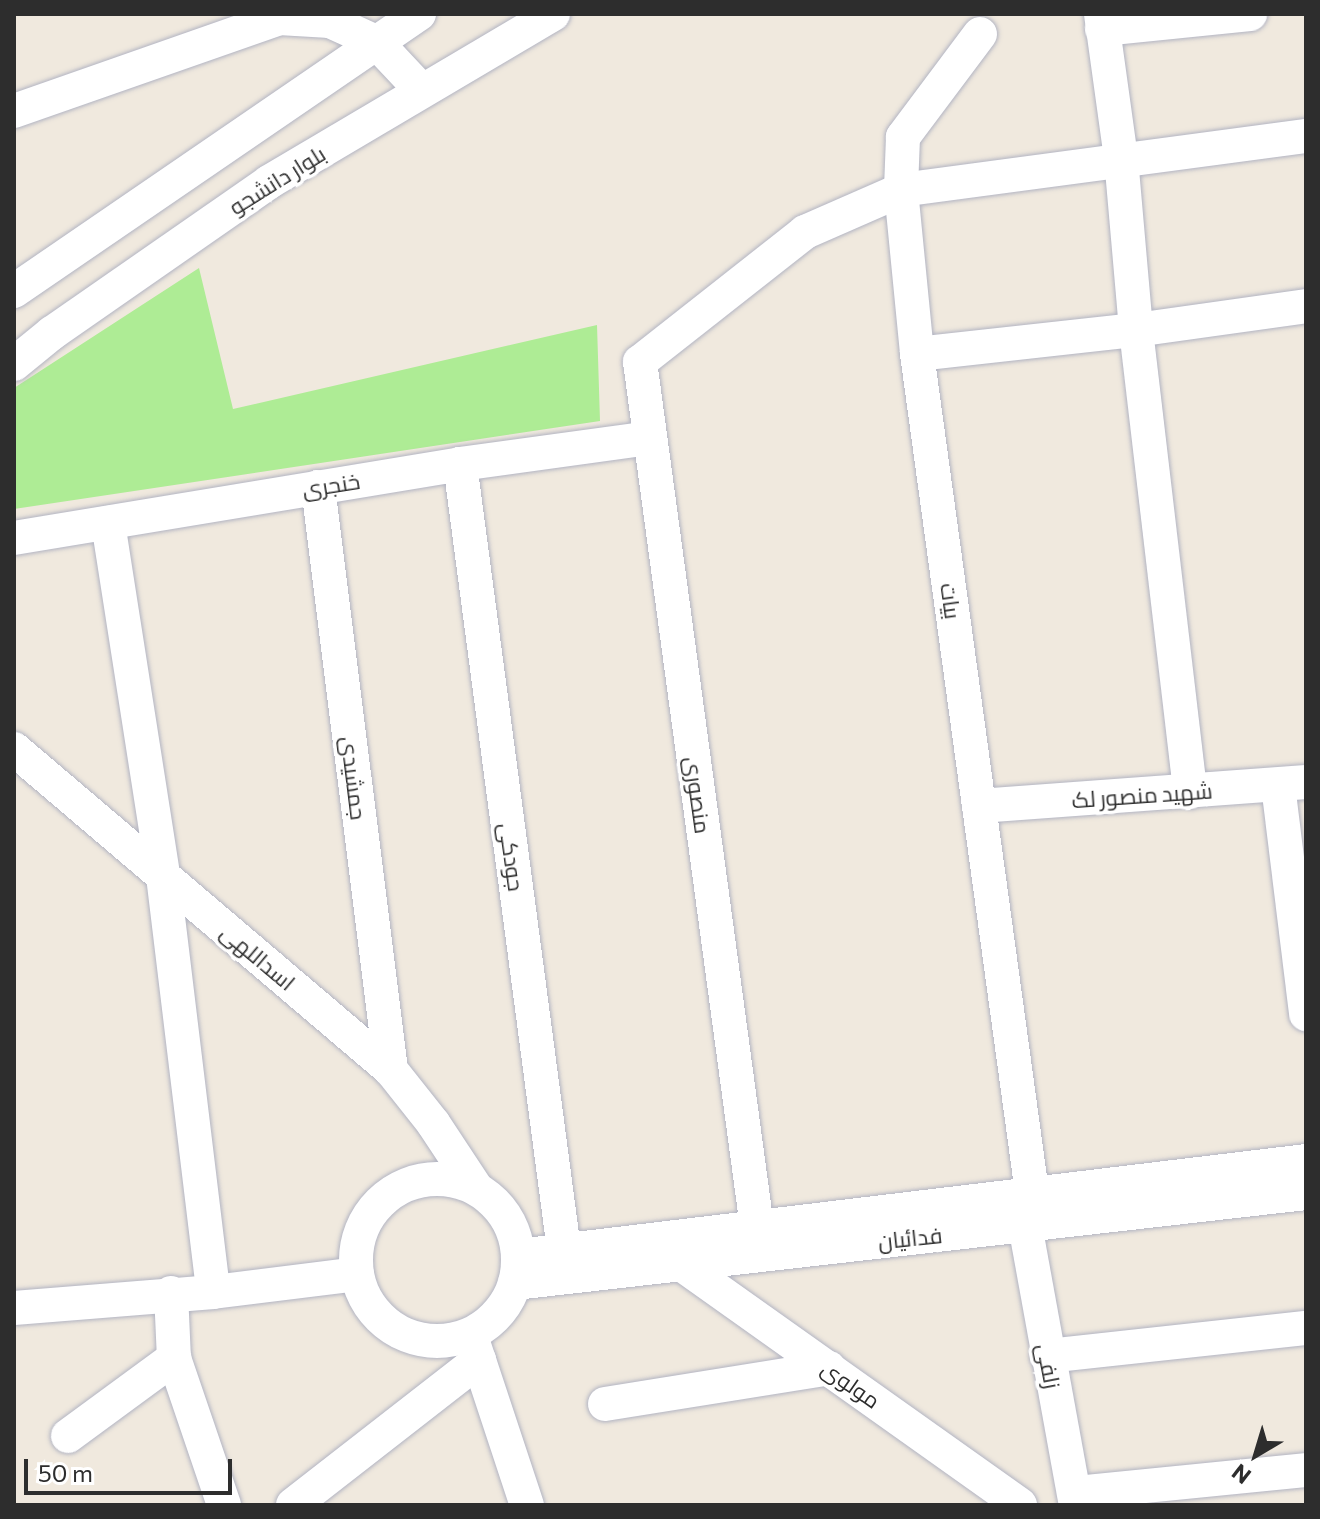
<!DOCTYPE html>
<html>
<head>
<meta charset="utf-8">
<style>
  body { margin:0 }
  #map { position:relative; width:1320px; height:1519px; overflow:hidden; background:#f0e9de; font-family:Commissioner,Cairo,sans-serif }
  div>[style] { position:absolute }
  .green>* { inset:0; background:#aeec95 }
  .roads { filter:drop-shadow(0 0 2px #b2b4c2) drop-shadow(0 0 2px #b2b4c2) }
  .minor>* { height:34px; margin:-17px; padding:0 17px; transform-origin:17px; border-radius:17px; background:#fff }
  .minor>.ring { margin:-17px; padding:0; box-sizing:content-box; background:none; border:34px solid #fff; border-radius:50% }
  span { translate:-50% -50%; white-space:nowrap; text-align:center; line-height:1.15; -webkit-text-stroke:7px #fff; paint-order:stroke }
  .street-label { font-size:22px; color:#2d2d2d }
  .frame { position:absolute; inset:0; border:16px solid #2d2d2d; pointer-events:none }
  .north { position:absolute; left:1216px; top:1415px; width:80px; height:80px; -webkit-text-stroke:6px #fff; paint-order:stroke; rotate:218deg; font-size:22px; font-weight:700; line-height:32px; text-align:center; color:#2d2d2d }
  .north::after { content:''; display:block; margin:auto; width:28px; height:36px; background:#2d2d2d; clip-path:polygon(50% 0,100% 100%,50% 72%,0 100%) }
  .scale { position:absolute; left:24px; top:1459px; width:208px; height:36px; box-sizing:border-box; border:4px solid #2d2d2d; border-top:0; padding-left:10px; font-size:24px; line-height:28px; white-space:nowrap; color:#2d2d2d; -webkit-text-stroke:6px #fff; paint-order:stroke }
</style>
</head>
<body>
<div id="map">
  <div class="green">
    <i style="clip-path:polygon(199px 268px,233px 409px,597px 325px,600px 421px,14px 509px,14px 388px)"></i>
  </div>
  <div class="roads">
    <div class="minor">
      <i style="left:1101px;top:14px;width:145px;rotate:82.1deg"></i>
      <i style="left:1121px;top:158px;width:173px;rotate:85deg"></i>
      <i style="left:1136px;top:330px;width:465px;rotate:83.3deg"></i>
      <i style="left:1102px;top:29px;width:149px;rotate:-5.8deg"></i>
      <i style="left:980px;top:34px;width:129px;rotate:126.8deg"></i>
      <i style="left:903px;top:137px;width:53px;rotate:92.2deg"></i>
      <i style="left:901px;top:190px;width:165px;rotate:84.4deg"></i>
      <i style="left:917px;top:354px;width:846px;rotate:82.19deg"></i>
      <i style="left:14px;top:111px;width:281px;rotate:-19.3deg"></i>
      <i style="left:279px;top:18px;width:51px;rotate:3.4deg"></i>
      <i style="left:330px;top:21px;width:51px;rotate:24.5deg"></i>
      <i style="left:376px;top:42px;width:67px;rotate:46.8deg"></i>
      <i style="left:14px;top:291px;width:491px;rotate:-34.4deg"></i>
      <i style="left:917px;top:354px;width:220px;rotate:-6.3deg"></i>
      <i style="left:1136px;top:330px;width:172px;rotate:-8deg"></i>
      <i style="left:14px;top:364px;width:49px;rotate:-39.2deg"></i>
      <i style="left:52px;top:333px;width:264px;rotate:-34.8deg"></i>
      <i style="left:269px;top:182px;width:330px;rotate:-30.6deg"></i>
      <i style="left:460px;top:464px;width:793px;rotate:82.46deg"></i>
      <i style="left:318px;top:487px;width:588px;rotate:82.86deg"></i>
      <i style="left:108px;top:523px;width:357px;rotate:81.1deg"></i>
      <i style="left:163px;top:876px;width:419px;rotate:83.1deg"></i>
      <i style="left:14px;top:538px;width:452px;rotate:-9.4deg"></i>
      <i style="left:460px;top:464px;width:191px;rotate:-7.8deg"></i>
      <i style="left:14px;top:749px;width:495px;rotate:40.4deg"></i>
      <i style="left:391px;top:1070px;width:68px;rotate:51.6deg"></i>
      <i style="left:433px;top:1123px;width:78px;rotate:56.5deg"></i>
      <i style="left:1278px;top:785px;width:231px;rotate:83deg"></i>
      <i style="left:979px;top:806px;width:328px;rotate:-4.2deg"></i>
      <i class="ring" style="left:356px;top:1179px;width:128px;height:128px"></i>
      <i style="left:1025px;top:1225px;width:285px;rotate:79.7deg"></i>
      <i style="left:757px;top:1227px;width:873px;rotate:-97.7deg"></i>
      <i style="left:640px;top:362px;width:210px;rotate:-38.2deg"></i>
      <i style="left:805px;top:232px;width:105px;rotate:-23.6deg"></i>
      <i style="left:901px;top:190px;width:409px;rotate:-7.6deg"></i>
      <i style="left:518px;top:1256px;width:794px;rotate:-6.87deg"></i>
      <i style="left:681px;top:1264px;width:416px;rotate:35.4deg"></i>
      <i style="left:515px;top:1283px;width:796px;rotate:-6.49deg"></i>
      <i style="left:171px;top:1293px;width:65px;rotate:87.4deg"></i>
      <i style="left:174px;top:1358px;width:155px;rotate:71.2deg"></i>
      <i style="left:14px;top:1308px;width:200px;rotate:-4.6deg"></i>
      <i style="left:213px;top:1292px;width:145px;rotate:-7.1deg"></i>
      <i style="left:473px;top:1342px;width:172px;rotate:71.7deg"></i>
      <i style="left:1047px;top:1356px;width:261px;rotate:-6.2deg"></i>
      <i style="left:605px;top:1404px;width:227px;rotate:-9.1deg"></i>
      <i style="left:68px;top:1436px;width:132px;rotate:-36.3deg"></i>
      <i style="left:1076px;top:1493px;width:231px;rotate:-5.7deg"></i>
      <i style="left:293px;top:1505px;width:236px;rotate:-37.9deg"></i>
    </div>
  </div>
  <div class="street-label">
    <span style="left:277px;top:180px;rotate:-32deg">بلوار دانشجو</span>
    <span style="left:331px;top:485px;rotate:-9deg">خنجری</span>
    <span style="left:951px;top:601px;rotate:82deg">بیات</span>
    <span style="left:354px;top:778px;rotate:83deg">جمشیدی</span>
    <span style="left:698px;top:795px;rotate:82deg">منصوری</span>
    <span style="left:1142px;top:795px;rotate:-4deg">شهید منصور لک</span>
    <span style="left:512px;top:857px;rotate:82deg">جودکی</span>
    <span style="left:258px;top:957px;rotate:40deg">اسداللهی</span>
    <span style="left:910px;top:1238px;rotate:-6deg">فدائیان</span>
    <span style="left:1049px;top:1366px;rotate:79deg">زلفی</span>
    <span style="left:851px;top:1384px;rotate:35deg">مولوی</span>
  </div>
  <div class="frame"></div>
  <div class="north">N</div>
  <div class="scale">50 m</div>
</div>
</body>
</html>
